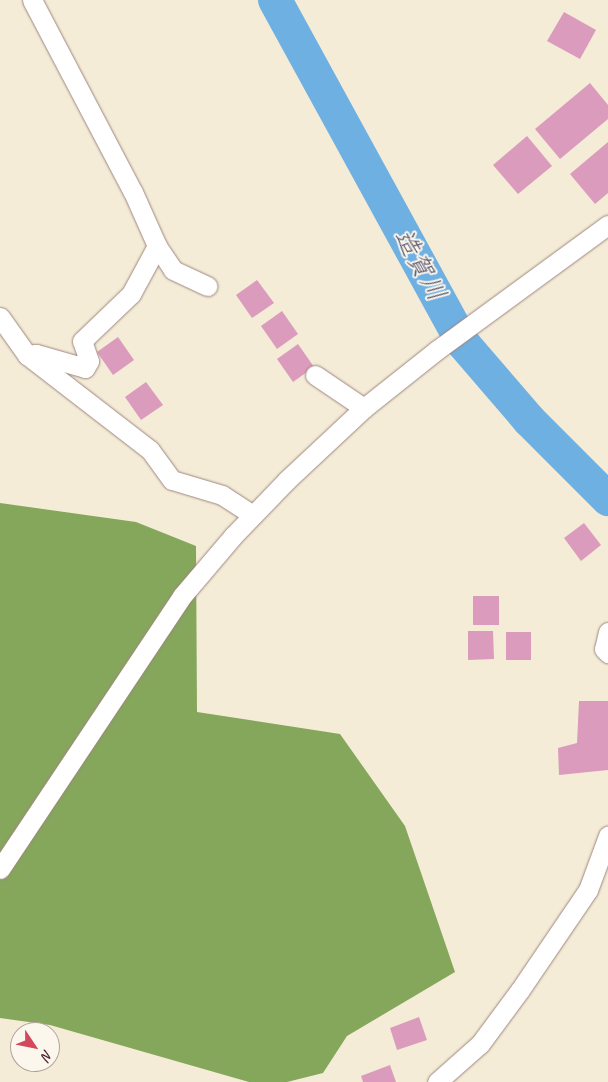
<!DOCTYPE html>
<html>
<head>
<meta charset="utf-8">
<style>
  body { margin:0 }
  #map { position:relative; width:608px; height:1082px; overflow:hidden; background:#f4ecd6; font-family:Caveat,"Klee One",sans-serif }
  div>[style] { position:absolute }
  .forest>* { inset:0; background:#85a75c }
  .river>* { height:34px; margin:-17px; padding:0 17px; transform-origin:17px; border-radius:17px; background:#6fb0e3 }
  .building>* { inset:0; background:#db9bbd }
  .roads { filter:drop-shadow(0 0 1px #9f8680) drop-shadow(0 0 1px #9f8680) }
  .minor>* { height:19px; margin:-9.5px; padding:0 9.5px; transform-origin:9.5px; border-radius:9.5px; background:#fff }
  span { translate:-50% -50%; white-space:nowrap; text-align:center; line-height:1.15; -webkit-text-stroke:4px #fbf7ec; paint-order:stroke }
  .water-label { font-size:26px; color:#57526b; font-style:italic }
  .north { position:absolute; left:10px; top:1022px; width:50px; height:50px; box-sizing:border-box; background:#fbf7ec; border:1px solid #b4a19f; border-radius:50%; rotate:124deg; font-size:14px; font-weight:700; line-height:20px; text-align:center; color:#4a1f2b }
  .north::after { content:''; display:block; margin:auto; width:18px; height:22px; background:#d1495b; clip-path:polygon(50% 0,100% 100%,50% 72%,0 100%) }
</style>
</head>
<body>
<div id="map">
  <div class="forest">
    <i style="clip-path:polygon(0 503px,136px 522px,196px 546px,197px 712px,340px 734px,405px 826px,455px 972px,347px 1036px,323px 1073px,287px 1082px,249px 1082px,50px 1025px,0 1018px)"></i>
  </div>
  <div class="river">
    <i style="left:275px;top:0;width:390px;rotate:61.3deg"></i>
    <i style="left:462px;top:342px;width:103px;rotate:49.3deg"></i>
    <i style="left:529px;top:420px;width:112px;rotate:45deg"></i>
  </div>
  <div class="building">
    <i style="clip-path:polygon(564px 12px,596px 30px,580px 59px,547px 41px)"></i>
    <i style="clip-path:polygon(590px 83px,608px 105px,608px 119px,560px 159px,535px 129px)"></i>
    <i style="clip-path:polygon(527px 136px,552px 166px,518px 194px,493px 165px)"></i>
    <i style="clip-path:polygon(608px 142px,608px 193px,595px 204px,570px 174px)"></i>
    <i style="clip-path:polygon(257px 280px,274px 303px,252px 318px,236px 295px)"></i>
    <i style="clip-path:polygon(282px 311px,298px 334px,277px 349px,261px 326px)"></i>
    <i style="clip-path:polygon(118px 337px,134px 360px,113px 375px,97px 352px)"></i>
    <i style="clip-path:polygon(298px 344px,314px 367px,293px 382px,277px 359px)"></i>
    <i style="clip-path:polygon(146px 382px,163px 405px,141px 420px,125px 397px)"></i>
    <i style="clip-path:polygon(584px 523px,601px 545px,581px 561px,564px 538px)"></i>
    <i style="clip-path:polygon(473px 596px,499px 596px,499px 625px,473px 625px)"></i>
    <i style="clip-path:polygon(468px 631px,493px 631px,494px 659px,468px 660px)"></i>
    <i style="clip-path:polygon(506px 632px,531px 632px,531px 660px,506px 660px)"></i>
    <i style="clip-path:polygon(579px 701px,608px 701px,608px 770px,559px 775px,558px 748px,577px 743px)"></i>
    <i style="clip-path:polygon(419px 1017px,427px 1040px,397px 1050px,390px 1028px)"></i>
    <i style="clip-path:polygon(390px 1065px,396px 1082px,363px 1082px,361px 1076px)"></i>
  </div>
  <div class="roads">
    <div class="minor">
      <i style="left:32px;top:0;width:217px;rotate:62.3deg"></i>
      <i style="left:133px;top:192px;width:59px;rotate:66deg"></i>
      <i style="left:157px;top:246px;width:29px;rotate:56deg"></i>
      <i style="left:173px;top:270px;width:38px;rotate:25deg"></i>
      <i style="left:0;top:317px;width:47px;rotate:54.6deg"></i>
      <i style="left:27px;top:355px;width:155px;rotate:37.7deg"></i>
      <i style="left:150px;top:450px;width:37px;rotate:54deg"></i>
      <i style="left:172px;top:480px;width:52px;rotate:16.7deg"></i>
      <i style="left:222px;top:495px;width:37px;rotate:33deg"></i>
      <i style="left:27px;top:355px;width:9px;rotate:-6deg"></i>
      <i style="left:36px;top:354px;width:51px;rotate:15.9deg"></i>
      <i style="left:85px;top:368px;width:8px;rotate:-60deg"></i>
      <i style="left:89px;top:361px;width:21px;rotate:-109deg"></i>
      <i style="left:82px;top:341px;width:68px;rotate:-43.8deg"></i>
      <i style="left:131px;top:294px;width:55px;rotate:-61.6deg"></i>
      <i style="left:315px;top:375px;width:59px;rotate:34deg"></i>
      <i style="left:608px;top:632px;width:17px;rotate:103deg"></i>
      <i style="left:604px;top:649px;width:6px;rotate:45deg"></i>
      <i style="left:0;top:869px;width:328px;rotate:-56.3deg"></i>
      <i style="left:182px;top:596px;width:79px;rotate:-49.6deg"></i>
      <i style="left:233px;top:536px;width:78px;rotate:-46deg"></i>
      <i style="left:287px;top:480px;width:105px;rotate:-43.1deg"></i>
      <i style="left:364px;top:408px;width:93px;rotate:-38.5deg"></i>
      <i style="left:437px;top:350px;width:212px;rotate:-36.2deg"></i>
      <i style="left:437px;top:1082px;width:57px;rotate:-41.5deg"></i>
      <i style="left:480px;top:1044px;width:67px;rotate:-53.5deg"></i>
      <i style="left:520px;top:990px;width:121px;rotate:-55.8deg"></i>
      <i style="left:588px;top:890px;width:58px;rotate:-69.7deg"></i>
    </div>
  </div>
  <div class="water-label">
    <span style="left:420px;top:265px;rotate:61deg">造賀川</span>
  </div>
  <div class="north">N</div>
</div>
</body>
</html>
